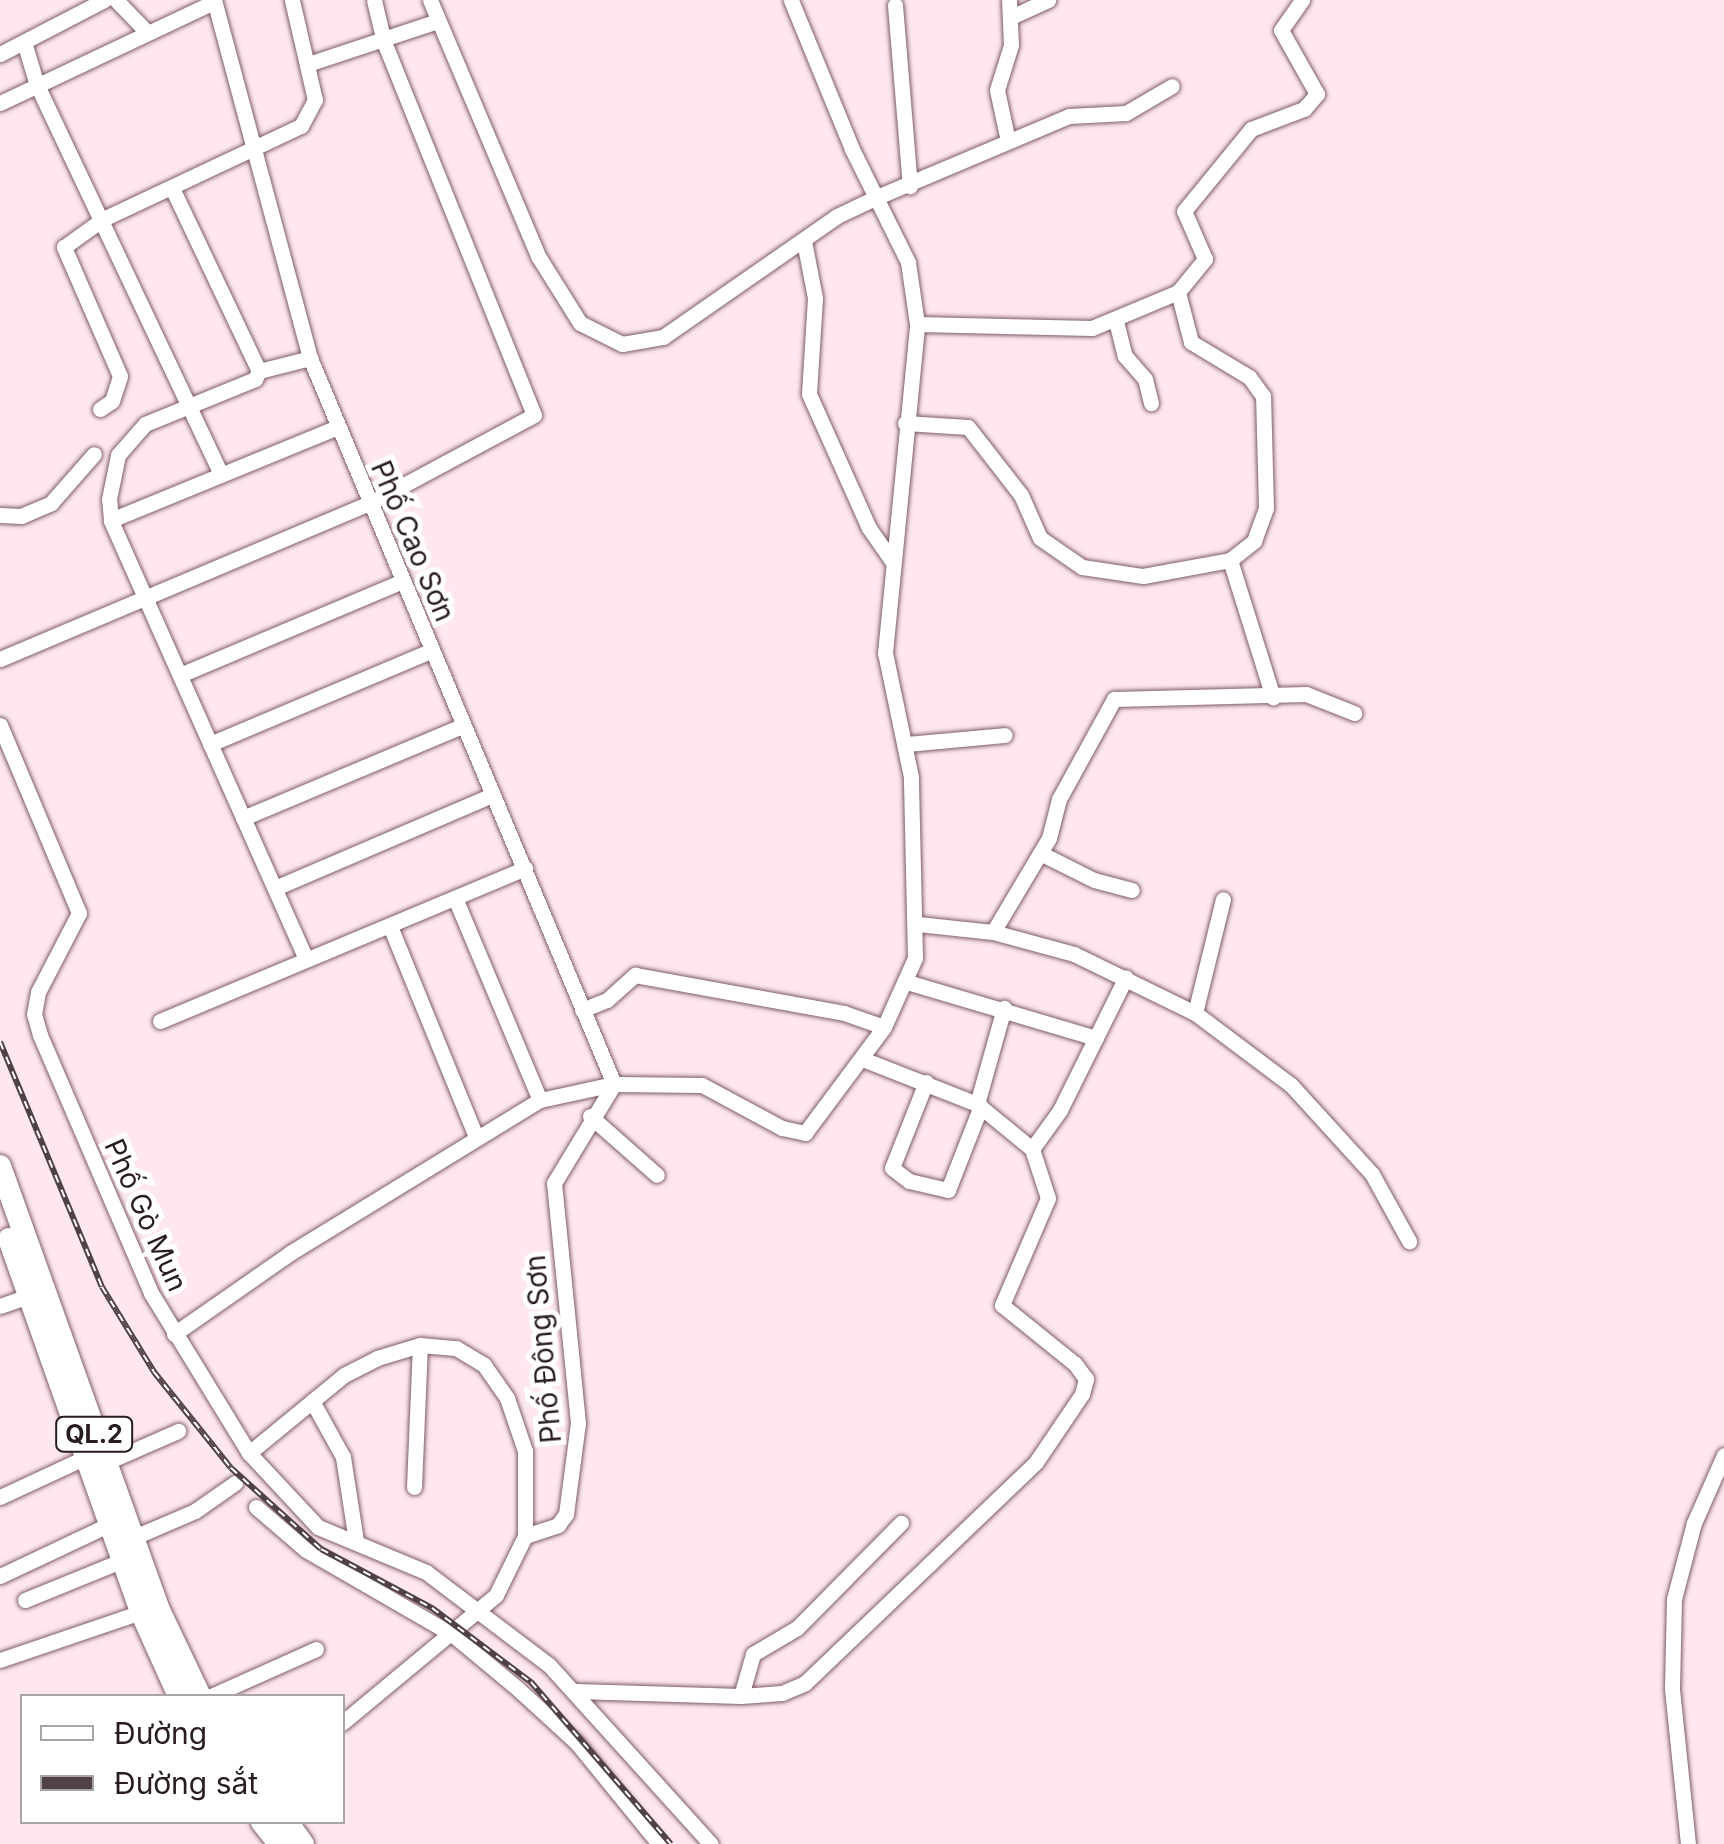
<!DOCTYPE html>
<html>
<head>
<meta charset="utf-8">
<style>
  body { margin:0 }
  #map { position:relative; width:1724px; height:1844px; overflow:hidden; background:#fee7f0; font-family:Inter,sans-serif }
  div>[style] { position:absolute }
  .roads { filter:drop-shadow(0 0 2px #7d5c6a) drop-shadow(0 0 2px #7d5c6a) }
  .minor>* { height:15px; margin:-7.5px; padding:0 7.5px; transform-origin:7.5px; border-radius:7.5px; background:#fff }
  .highway>* { height:22px; margin:-11px; padding:0 11px; transform-origin:11px; border-radius:11px; background:#fff }
  .rail>* { height:6px; margin-top:-3px; transform-origin:0; background:repeating-linear-gradient(90deg,#fff 0 8px,#504147 0 16px); box-sizing:border-box; border-block:2px solid #504147 }
  span { translate:-50% -50%; white-space:nowrap; text-align:center; line-height:1.15; -webkit-text-stroke:10px #fff; paint-order:stroke }
  .shield-label span { padding:2px 8px; background:#fff; border:2px solid; border-radius:8px; -webkit-text-stroke-width:0 }
  .shield-label { font-size:25px; color:#291c21; font-weight:700 }
  .street-label { font-size:28px; color:#291c21 }
  .legend { position:absolute; left:20px; top:1694px; width:325px; height:130px; box-sizing:border-box; background:#fff; border:2px solid #a9a4a6; margin:0; padding:12px 18px; list-style:none; font-size:30px; color:#291c21 }
  .legend li { display:flex; align-items:center; gap:20px; height:50px }
  .legend b { width:50px; border:2px solid #a9a4a6 }
</style>
</head>
<body>
<div id="map">
  <div class="roads">
    <div class="minor">
      <i style="left:116px;top:0;width:45px;rotate:45.9deg"></i>
      <i style="left:430px;top:0;width:278px;rotate:67.1deg"></i>
      <i style="left:538px;top:256px;width:79px;rotate:57.9deg"></i>
      <i style="left:580px;top:323px;width:47px;rotate:26.6deg"></i>
      <i style="left:622px;top:344px;width:42px;rotate:-9.7deg"></i>
      <i style="left:663px;top:337px;width:212px;rotate:-34.8deg"></i>
      <i style="left:837px;top:216px;width:44px;rotate:-25.4deg"></i>
      <i style="left:877px;top:197px;width:208px;rotate:-22.9deg"></i>
      <i style="left:1069px;top:116px;width:57px;rotate:-3deg"></i>
      <i style="left:1126px;top:113px;width:53px;rotate:-30.4deg"></i>
      <i style="left:895px;top:5px;width:182px;rotate:85.3deg"></i>
      <i style="left:1011px;top:17px;width:41px;rotate:-24.7deg"></i>
      <i style="left:24px;top:42px;width:45px;rotate:73.2deg"></i>
      <i style="left:37px;top:85px;width:431px;rotate:64.7deg"></i>
      <i style="left:0;top:54px;width:117px;rotate:-27.4deg"></i>
      <i style="left:308px;top:64px;width:133px;rotate:-18.4deg"></i>
      <i style="left:0;top:103px;width:237px;rotate:-25.3deg"></i>
      <i style="left:1008px;top:141px;width:52px;rotate:-102.2deg"></i>
      <i style="left:997px;top:90px;width:47px;rotate:-72.7deg"></i>
      <i style="left:1011px;top:45px;width:45px;rotate:-92.5deg"></i>
      <i style="left:173px;top:190px;width:200px;rotate:64.6deg"></i>
      <i style="left:804px;top:241px;width:58px;rotate:79.1deg"></i>
      <i style="left:815px;top:298px;width:96px;rotate:93.6deg"></i>
      <i style="left:809px;top:394px;width:147px;rotate:65.9deg"></i>
      <i style="left:869px;top:528px;width:40px;rotate:55.1deg"></i>
      <i style="left:1116px;top:321px;width:36px;rotate:76deg"></i>
      <i style="left:1125px;top:356px;width:30px;rotate:49deg"></i>
      <i style="left:1145px;top:379px;width:25px;rotate:76deg"></i>
      <i style="left:917px;top:324px;width:175px;rotate:1.3deg"></i>
      <i style="left:1092px;top:328px;width:93px;rotate:-22.7deg"></i>
      <i style="left:1178px;top:292px;width:43px;rotate:-50.7deg"></i>
      <i style="left:1205px;top:259px;width:52px;rotate:-113.6deg"></i>
      <i style="left:1184px;top:211px;width:106px;rotate:-50.7deg"></i>
      <i style="left:1251px;top:129px;width:57px;rotate:-20.7deg"></i>
      <i style="left:1304px;top:109px;width:20px;rotate:-49deg"></i>
      <i style="left:1317px;top:94px;width:73px;rotate:-119.4deg"></i>
      <i style="left:1281px;top:30px;width:37px;rotate:-55deg"></i>
      <i style="left:100px;top:409px;width:14px;rotate:-34deg"></i>
      <i style="left:112px;top:401px;width:26px;rotate:-72deg"></i>
      <i style="left:120px;top:376px;width:141px;rotate:-113.5deg"></i>
      <i style="left:64px;top:247px;width:48px;rotate:-35.7deg"></i>
      <i style="left:103px;top:219px;width:219px;rotate:-25.2deg"></i>
      <i style="left:301px;top:126px;width:30px;rotate:-62deg"></i>
      <i style="left:315px;top:100px;width:103px;rotate:-103deg"></i>
      <i style="left:905px;top:423px;width:63px;rotate:3.6deg"></i>
      <i style="left:968px;top:427px;width:86px;rotate:52.1deg"></i>
      <i style="left:1021px;top:495px;width:47px;rotate:66.2deg"></i>
      <i style="left:1040px;top:538px;width:51px;rotate:34.6deg"></i>
      <i style="left:1082px;top:567px;width:62px;rotate:8.4deg"></i>
      <i style="left:1143px;top:576px;width:88px;rotate:-10.4deg"></i>
      <i style="left:1230px;top:560px;width:31px;rotate:-38deg"></i>
      <i style="left:1254px;top:541px;width:35px;rotate:-70deg"></i>
      <i style="left:1266px;top:508px;width:112px;rotate:-91.5deg"></i>
      <i style="left:1263px;top:396px;width:24px;rotate:-126deg"></i>
      <i style="left:1249px;top:377px;width:68px;rotate:-148.9deg"></i>
      <i style="left:1191px;top:342px;width:52px;rotate:-104.6deg"></i>
      <i style="left:0;top:515px;width:21px;rotate:3deg"></i>
      <i style="left:21px;top:516px;width:33px;rotate:-23deg"></i>
      <i style="left:51px;top:503px;width:65px;rotate:-48.7deg"></i>
      <i style="left:111px;top:520px;width:245px;rotate:-22.3deg"></i>
      <i style="left:1230px;top:560px;width:144px;rotate:72.6deg"></i>
      <i style="left:0;top:659px;width:402px;rotate:-22.9deg"></i>
      <i style="left:370px;top:503px;width:186px;rotate:-28.2deg"></i>
      <i style="left:534px;top:415px;width:402px;rotate:-111.9deg"></i>
      <i style="left:384px;top:42px;width:43px;rotate:-103.4deg"></i>
      <i style="left:180px;top:675px;width:242px;rotate:-22.9deg"></i>
      <i style="left:0;top:725px;width:204px;rotate:67.2deg"></i>
      <i style="left:79px;top:913px;width:89px;rotate:117.4deg"></i>
      <i style="left:38px;top:992px;width:22px;rotate:100deg"></i>
      <i style="left:34px;top:1014px;width:22px;rotate:74deg"></i>
      <i style="left:40px;top:1035px;width:281px;rotate:66.7deg"></i>
      <i style="left:151px;top:1293px;width:188px;rotate:58.5deg"></i>
      <i style="left:249px;top:1453px;width:101px;rotate:47deg"></i>
      <i style="left:318px;top:1527px;width:117px;rotate:22.6deg"></i>
      <i style="left:426px;top:1572px;width:154px;rotate:37.1deg"></i>
      <i style="left:549px;top:1665px;width:241px;rotate:47.9deg"></i>
      <i style="left:210px;top:744px;width:241px;rotate:-22.9deg"></i>
      <i style="left:906px;top:744px;width:99px;rotate:-5.2deg"></i>
      <i style="left:243px;top:818px;width:238px;rotate:-22.8deg"></i>
      <i style="left:1040px;top:853px;width:60px;rotate:26.6deg"></i>
      <i style="left:1094px;top:880px;width:39px;rotate:15deg"></i>
      <i style="left:275px;top:888px;width:236px;rotate:-23.2deg"></i>
      <i style="left:455px;top:898px;width:219px;rotate:67.2deg"></i>
      <i style="left:918px;top:924px;width:75px;rotate:6.1deg"></i>
      <i style="left:993px;top:932px;width:84px;rotate:15.2deg"></i>
      <i style="left:1074px;top:954px;width:135px;rotate:26deg"></i>
      <i style="left:1195px;top:1013px;width:120px;rotate:36.9deg"></i>
      <i style="left:1291px;top:1085px;width:120px;rotate:47.7deg"></i>
      <i style="left:1372px;top:1174px;width:77px;rotate:61.1deg"></i>
      <i style="left:390px;top:926px;width:228px;rotate:67.8deg"></i>
      <i style="left:993px;top:932px;width:109px;rotate:-59.2deg"></i>
      <i style="left:1049px;top:838px;width:40px;rotate:-75.6deg"></i>
      <i style="left:1059px;top:799px;width:114px;rotate:-61.2deg"></i>
      <i style="left:1114px;top:699px;width:192px;rotate:-1.5deg"></i>
      <i style="left:1306px;top:694px;width:52px;rotate:21.6deg"></i>
      <i style="left:306px;top:959px;width:480px;rotate:-114deg"></i>
      <i style="left:111px;top:520px;width:21px;rotate:-95deg"></i>
      <i style="left:109px;top:499px;width:45px;rotate:-78.4deg"></i>
      <i style="left:118px;top:455px;width:41px;rotate:-48.9deg"></i>
      <i style="left:145px;top:424px;width:119px;rotate:-22.2deg"></i>
      <i style="left:255px;top:379px;width:9px;rotate:-63deg"></i>
      <i style="left:259px;top:371px;width:53px;rotate:-14.3deg"></i>
      <i style="left:907px;top:982px;width:197px;rotate:16.5deg"></i>
      <i style="left:582px;top:1010px;width:27px;rotate:-22deg"></i>
      <i style="left:607px;top:1000px;width:38px;rotate:-42deg"></i>
      <i style="left:635px;top:975px;width:212px;rotate:10.3deg"></i>
      <i style="left:844px;top:1013px;width:42px;rotate:19.3deg"></i>
      <i style="left:1195px;top:1013px;width:117px;rotate:-76.2deg"></i>
      <i style="left:160px;top:1021px;width:396px;rotate:-22.7deg"></i>
      <i style="left:926px;top:1082px;width:92px;rotate:111.6deg"></i>
      <i style="left:892px;top:1168px;width:21px;rotate:37deg"></i>
      <i style="left:909px;top:1181px;width:40px;rotate:13deg"></i>
      <i style="left:948px;top:1190px;width:90px;rotate:-68.6deg"></i>
      <i style="left:977px;top:1104px;width:100px;rotate:-74.3deg"></i>
      <i style="left:590px;top:1116px;width:89px;rotate:41.4deg"></i>
      <i style="left:1032px;top:1149px;width:48px;rotate:-54.3deg"></i>
      <i style="left:1060px;top:1110px;width:148px;rotate:-63.6deg"></i>
      <i style="left:0;top:1306px;width:31px;rotate:-19deg"></i>
      <i style="left:174px;top:1334px;width:141px;rotate:-34.9deg"></i>
      <i style="left:290px;top:1253px;width:293px;rotate:-31.5deg"></i>
      <i style="left:540px;top:1100px;width:76px;rotate:-12.2deg"></i>
      <i style="left:614px;top:1084px;width:787px;rotate:-112.72deg"></i>
      <i style="left:310px;top:358px;width:371px;rotate:-105deg"></i>
      <i style="left:312px;top:1401px;width:64px;rotate:61deg"></i>
      <i style="left:343px;top:1457px;width:85px;rotate:81.2deg"></i>
      <i style="left:249px;top:1453px;width:123px;rotate:-39.4deg"></i>
      <i style="left:344px;top:1375px;width:37px;rotate:-27deg"></i>
      <i style="left:377px;top:1358px;width:45px;rotate:-16.8deg"></i>
      <i style="left:420px;top:1345px;width:36px;rotate:5deg"></i>
      <i style="left:456px;top:1348px;width:33px;rotate:31deg"></i>
      <i style="left:484px;top:1365px;width:40px;rotate:55.1deg"></i>
      <i style="left:507px;top:1398px;width:56px;rotate:71.2deg"></i>
      <i style="left:525px;top:1451px;width:85px;rotate:90deg"></i>
      <i style="left:105px;top:1463px;width:80px;rotate:-23.7deg"></i>
      <i style="left:414px;top:1487px;width:142px;rotate:-87.6deg"></i>
      <i style="left:0;top:1497px;width:95px;rotate:-24.9deg"></i>
      <i style="left:256px;top:1507px;width:66px;rotate:40.7deg"></i>
      <i style="left:306px;top:1550px;width:170px;rotate:30deg"></i>
      <i style="left:453px;top:1635px;width:85px;rotate:39.7deg"></i>
      <i style="left:518px;top:1689px;width:80px;rotate:42.5deg"></i>
      <i style="left:577px;top:1743px;width:130px;rotate:50.9deg"></i>
      <i style="left:132px;top:1538px;width:69px;rotate:-23.2deg"></i>
      <i style="left:195px;top:1511px;width:49px;rotate:-35deg"></i>
      <i style="left:0;top:1576px;width:122px;rotate:-25.3deg"></i>
      <i style="left:25px;top:1600px;width:106px;rotate:-22.2deg"></i>
      <i style="left:0;top:1660px;width:149px;rotate:-18.8deg"></i>
      <i style="left:576px;top:1691px;width:165px;rotate:1.7deg"></i>
      <i style="left:741px;top:1696px;width:41px;rotate:-4.2deg"></i>
      <i style="left:782px;top:1693px;width:25px;rotate:-23deg"></i>
      <i style="left:805px;top:1683px;width:320px;rotate:-43.7deg"></i>
      <i style="left:1036px;top:1462px;width:82px;rotate:-55.9deg"></i>
      <i style="left:1082px;top:1394px;width:16px;rotate:-75deg"></i>
      <i style="left:1086px;top:1379px;width:19px;rotate:-126deg"></i>
      <i style="left:1075px;top:1364px;width:94px;rotate:-141.1deg"></i>
      <i style="left:1002px;top:1305px;width:116px;rotate:-66.7deg"></i>
      <i style="left:1048px;top:1198px;width:52px;rotate:-108.1deg"></i>
      <i style="left:1032px;top:1149px;width:71px;rotate:-140.7deg"></i>
      <i style="left:977px;top:1104px;width:123px;rotate:-158.5deg"></i>
      <i style="left:211px;top:1696px;width:115px;rotate:-24.1deg"></i>
      <i style="left:741px;top:1696px;width:44px;rotate:-74.1deg"></i>
      <i style="left:753px;top:1654px;width:51px;rotate:-30.6deg"></i>
      <i style="left:797px;top:1628px;width:148px;rotate:-45.3deg"></i>
      <i style="left:342px;top:1723px;width:200px;rotate:-39.7deg"></i>
      <i style="left:496px;top:1595px;width:66px;rotate:-63.8deg"></i>
      <i style="left:525px;top:1536px;width:35px;rotate:-18deg"></i>
      <i style="left:558px;top:1525px;width:14px;rotate:-54deg"></i>
      <i style="left:566px;top:1514px;width:92px;rotate:-82.5deg"></i>
      <i style="left:578px;top:1423px;width:241px;rotate:-95.7deg"></i>
      <i style="left:554px;top:1183px;width:116px;rotate:-58.8deg"></i>
      <i style="left:614px;top:1084px;width:88px;rotate:0.7deg"></i>
      <i style="left:702px;top:1085px;width:91px;rotate:28.3deg"></i>
      <i style="left:782px;top:1128px;width:24px;rotate:12deg"></i>
      <i style="left:805px;top:1133px;width:132px;rotate:-53.3deg"></i>
      <i style="left:884px;top:1027px;width:76px;rotate:-65.8deg"></i>
      <i style="left:915px;top:958px;width:181px;rotate:-91.3deg"></i>
      <i style="left:911px;top:777px;width:127px;rotate:-101.8deg"></i>
      <i style="left:885px;top:653px;width:331px;rotate:-84.4deg"></i>
      <i style="left:917px;top:324px;width:63px;rotate:-98.3deg"></i>
      <i style="left:908px;top:262px;width:126px;rotate:-116.4deg"></i>
      <i style="left:852px;top:149px;width:161px;rotate:-112.3deg"></i>
      <i style="left:1688px;top:1844px;width:157px;rotate:-95.9deg"></i>
      <i style="left:1672px;top:1688px;width:89px;rotate:-88.7deg"></i>
      <i style="left:1674px;top:1599px;width:79px;rotate:-75.3deg"></i>
      <i style="left:1694px;top:1523px;width:74px;rotate:-66.2deg"></i>
    </div>
    <div class="highway">
      <i style="left:0;top:1166px;width:469px;rotate:70.3deg"></i>
      <i style="left:158px;top:1608px;width:98px;rotate:64.5deg"></i>
      <i style="left:9px;top:1239px;width:396px;rotate:70.5deg"></i>
      <i style="left:141px;top:1612px;width:92px;rotate:65.7deg"></i>
      <i style="left:262px;top:1822px;width:28px;rotate:52deg"></i>
      <i style="left:287px;top:1822px;width:27px;rotate:54deg"></i>
    </div>
  </div>
  <div class="rail">
    <i style="left:0;top:1042px;width:265px;rotate:67.4deg"></i>
    <i style="left:102px;top:1287px;width:100px;rotate:58.5deg"></i>
    <i style="left:154px;top:1372px;width:123px;rotate:51.3deg"></i>
    <i style="left:231px;top:1468px;width:121px;rotate:42deg"></i>
    <i style="left:321px;top:1549px;width:126px;rotate:28deg"></i>
    <i style="left:432px;top:1608px;width:124px;rotate:36.8deg"></i>
    <i style="left:531px;top:1682px;width:214px;rotate:49.2deg"></i>
  </div>
  <div class="shield-label">
    <span style="left:94px;top:1434px">QL.2</span>
  </div>
  <div class="street-label">
    <span style="left:413px;top:541px;rotate:67deg">Phố Cao Sơn</span>
    <span style="left:146px;top:1215px;rotate:66deg">Phố Gò Mun</span>
    <span style="left:543px;top:1349px;rotate:-95deg">Phố Đông Sơn</span>
  </div>
  <ul class="legend">
  <li><b style="height:12px;background:#fff"></b>Đường</li>
  <li><b style="height:12px;background:#504147"></b>Đường sắt</li>
  </ul>
</div>
</body>
</html>
